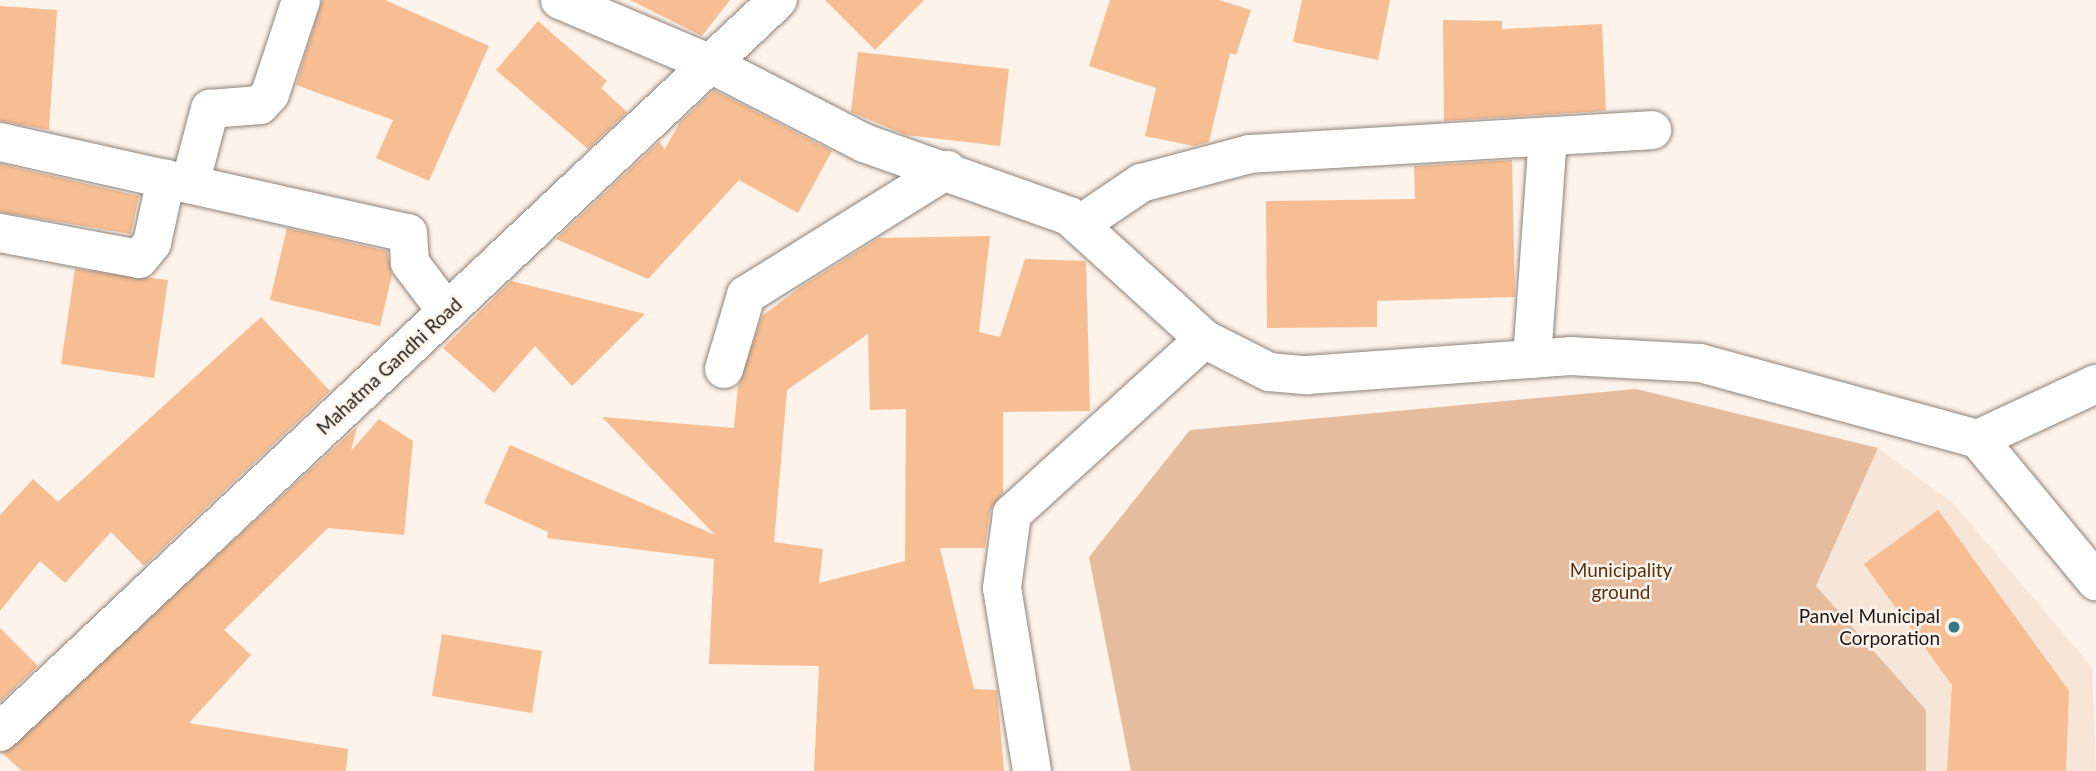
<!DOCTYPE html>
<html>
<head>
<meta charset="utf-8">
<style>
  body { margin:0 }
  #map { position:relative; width:2096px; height:771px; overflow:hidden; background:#fef3eb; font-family:Lato,sans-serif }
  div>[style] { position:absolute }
  .built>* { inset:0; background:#f7e5d8 }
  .green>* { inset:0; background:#e6bc9e }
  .building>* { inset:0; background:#f7be93 }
  .roads { filter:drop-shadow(0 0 2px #8d837b) drop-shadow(0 0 2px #8d837b) }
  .street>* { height:38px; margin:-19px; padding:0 19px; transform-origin:19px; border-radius:19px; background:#fff }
  .secondary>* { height:38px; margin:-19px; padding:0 19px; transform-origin:19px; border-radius:19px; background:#fff }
  .dots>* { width:19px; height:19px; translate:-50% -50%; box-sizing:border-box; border:4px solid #fef3eb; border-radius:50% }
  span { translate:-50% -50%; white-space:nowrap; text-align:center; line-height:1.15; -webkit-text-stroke:5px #fef3eb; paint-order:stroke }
  .street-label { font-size:19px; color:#1d1916 }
  .park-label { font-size:19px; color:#573212 }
  .poi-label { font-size:19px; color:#1d1916 }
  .right { translate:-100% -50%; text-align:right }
</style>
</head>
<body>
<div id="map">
  <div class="built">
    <i style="clip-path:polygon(1878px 448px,1954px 504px,2092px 667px,2096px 771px,1926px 771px,1926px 710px,1816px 586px)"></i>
  </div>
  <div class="green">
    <i style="clip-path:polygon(1636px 389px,1878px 448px,1816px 586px,1926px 710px,1926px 771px,1131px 771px,1089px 557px,1190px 430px)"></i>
  </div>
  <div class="building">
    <i style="clip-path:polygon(322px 0,385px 0,489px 46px,429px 181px,376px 158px,393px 120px,296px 85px)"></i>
    <i style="clip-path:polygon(630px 0,730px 0,702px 36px)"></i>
    <i style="clip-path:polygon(825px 0,924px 0,875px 50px)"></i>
    <i style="clip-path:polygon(1110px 0,1219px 0,1251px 10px,1236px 55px,1230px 53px,1209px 142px,1194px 146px,1145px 136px,1156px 88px,1089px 66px)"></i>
    <i style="clip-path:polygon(1302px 0,1390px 0,1378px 60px,1293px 42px)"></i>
    <i style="clip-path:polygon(0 6px,57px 10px,49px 130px,0 121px)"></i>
    <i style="clip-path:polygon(1443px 20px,1502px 21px,1502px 29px,1602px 24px,1606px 111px,1444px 121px)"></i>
    <i style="clip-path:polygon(538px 21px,607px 81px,601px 88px,627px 112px,588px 149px,496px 70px)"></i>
    <i style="clip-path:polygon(858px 52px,1009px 69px,1000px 146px,906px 135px,851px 112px)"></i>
    <i style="clip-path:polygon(714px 90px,832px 151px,798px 213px,739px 180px,648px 279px,556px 239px,659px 142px,665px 149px,680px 122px)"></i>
    <i style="clip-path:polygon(1512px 160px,1515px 297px,1377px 301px,1377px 327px,1267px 328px,1266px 201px,1415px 199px,1414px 166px)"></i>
    <i style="clip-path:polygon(0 164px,139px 196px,131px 234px,0 212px)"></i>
    <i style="clip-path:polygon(287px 228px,387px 251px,392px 275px,380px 326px,270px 300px)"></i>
    <i style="clip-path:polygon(evenodd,990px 236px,979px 332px,1000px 337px,1025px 259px,1086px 261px,1090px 411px,1003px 412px,1003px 493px,990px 511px,985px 548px,940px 548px,974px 689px,997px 690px,1004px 771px,814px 771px,819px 666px,709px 664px,714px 559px,547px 538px,548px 532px,484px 503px,510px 445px,715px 535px,602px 417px,734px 428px,738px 386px,762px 316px,799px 288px,879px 238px,990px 236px,868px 334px,870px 410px,906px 409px,905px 561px,819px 583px,823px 549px,774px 542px,787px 390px,868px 334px)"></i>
    <i style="clip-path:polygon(75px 269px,168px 280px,154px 378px,61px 364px)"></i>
    <i style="clip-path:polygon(511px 281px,645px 314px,572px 386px,535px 346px,494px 393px,443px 348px)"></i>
    <i style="clip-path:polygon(261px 317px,330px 391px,144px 566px,111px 532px,65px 583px,40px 561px,0 611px,0 515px,33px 479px,58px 502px)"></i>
    <i style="clip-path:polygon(379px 419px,413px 441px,404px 535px,328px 528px,224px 630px,251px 655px,189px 723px,348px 749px,346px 771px,22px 771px,2px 753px,357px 427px,351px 451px)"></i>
    <i style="clip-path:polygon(1938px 510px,2069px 691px,2066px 771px,1947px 771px,1952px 685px,1864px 564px)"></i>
    <i style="clip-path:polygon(0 628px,38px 666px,0 702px)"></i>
    <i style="clip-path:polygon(442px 634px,542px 651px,532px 713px,432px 696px)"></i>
  </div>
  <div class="roads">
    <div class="street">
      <i style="left:560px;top:0;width:164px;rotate:23deg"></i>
      <i style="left:711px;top:64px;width:172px;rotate:27.3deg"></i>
      <i style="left:864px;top:143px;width:218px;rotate:19.6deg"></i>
      <i style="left:1069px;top:216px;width:183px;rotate:42.3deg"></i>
      <i style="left:1204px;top:339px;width:73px;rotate:26.9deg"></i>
      <i style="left:1269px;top:372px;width:38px;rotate:5deg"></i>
      <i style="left:1307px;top:375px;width:264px;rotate:-4.1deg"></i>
      <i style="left:1570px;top:356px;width:130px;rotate:3.1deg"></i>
      <i style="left:1700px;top:363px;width:288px;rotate:15.3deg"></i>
      <i style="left:1978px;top:439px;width:185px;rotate:50.3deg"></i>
      <i style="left:0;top:142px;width:418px;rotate:12.6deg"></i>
      <i style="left:408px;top:233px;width:30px;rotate:86deg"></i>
      <i style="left:410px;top:263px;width:61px;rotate:52.9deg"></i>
      <i style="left:190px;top:184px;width:78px;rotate:-75.1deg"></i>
      <i style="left:210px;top:109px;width:50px;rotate:-4.6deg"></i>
      <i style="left:260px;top:105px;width:15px;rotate:-48deg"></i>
      <i style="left:270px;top:94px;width:99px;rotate:-71.7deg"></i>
      <i style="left:1079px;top:225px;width:75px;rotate:-34.1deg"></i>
      <i style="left:1141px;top:183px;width:113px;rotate:-14.9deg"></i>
      <i style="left:1250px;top:154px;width:403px;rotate:-3.4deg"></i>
      <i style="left:0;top:233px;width:141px;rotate:10.6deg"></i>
      <i style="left:139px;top:259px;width:21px;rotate:-51deg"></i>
      <i style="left:152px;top:243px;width:66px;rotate:-77.7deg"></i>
      <i style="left:1532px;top:359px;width:223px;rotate:-85.9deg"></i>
      <i style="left:724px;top:369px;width:77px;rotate:-73.4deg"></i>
      <i style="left:746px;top:295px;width:237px;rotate:-31.9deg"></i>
      <i style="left:1978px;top:439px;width:130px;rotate:-25deg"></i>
      <i style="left:1032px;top:771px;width:185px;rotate:-99.3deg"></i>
      <i style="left:1002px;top:588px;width:75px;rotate:-82.3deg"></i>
      <i style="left:1012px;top:514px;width:260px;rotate:-42.3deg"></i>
    </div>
    <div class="secondary">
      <i style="left:0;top:732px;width:1068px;rotate:-43.26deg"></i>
    </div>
  </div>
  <div class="dots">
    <i style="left:1954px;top:627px;background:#337a84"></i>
  </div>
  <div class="street-label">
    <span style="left:389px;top:366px;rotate:-43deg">Mahatma Gandhi Road</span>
  </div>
  <div class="park-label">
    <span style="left:1621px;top:581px">Municipality<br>ground</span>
  </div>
  <div class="poi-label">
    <span class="right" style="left:1940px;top:627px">Panvel Municipal<br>Corporation</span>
  </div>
</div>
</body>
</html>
